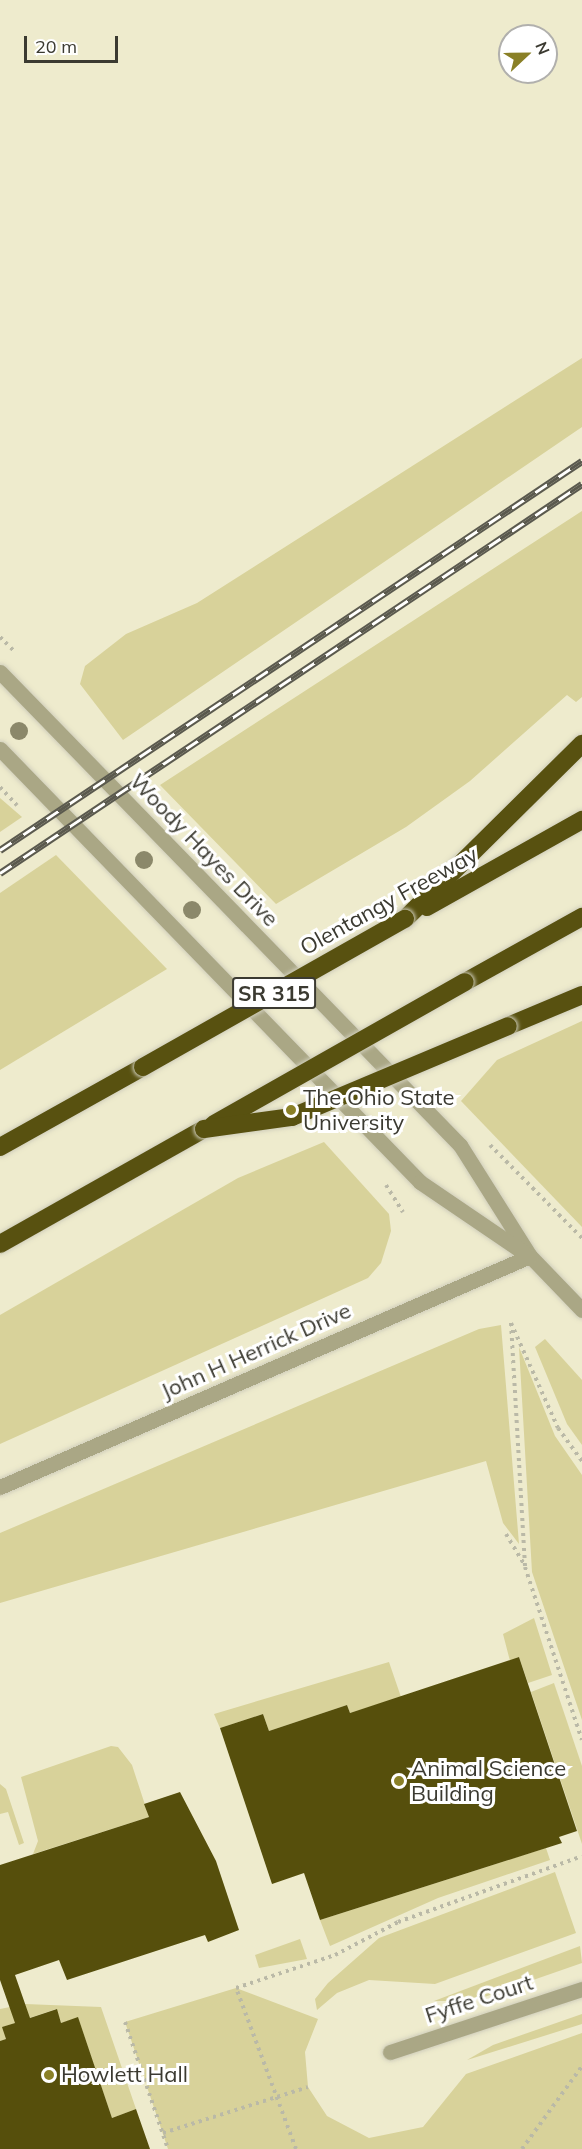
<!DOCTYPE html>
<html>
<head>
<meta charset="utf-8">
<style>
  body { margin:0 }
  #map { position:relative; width:582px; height:2149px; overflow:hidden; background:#f5f3dd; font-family:Mulish,sans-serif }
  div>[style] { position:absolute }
  .built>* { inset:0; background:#eeebcd }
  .green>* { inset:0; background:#d8d29a }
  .building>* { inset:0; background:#564f0c }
  .path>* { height:4px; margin-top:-2px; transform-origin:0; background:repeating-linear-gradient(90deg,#bab9a7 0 3px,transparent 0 7.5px) }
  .roads { filter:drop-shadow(0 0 2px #d0cebb) drop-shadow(0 0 2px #d0cebb) }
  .minor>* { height:15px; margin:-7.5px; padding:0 7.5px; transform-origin:7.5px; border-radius:7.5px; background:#aaa785 }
  .highway>* { height:18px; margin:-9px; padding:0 9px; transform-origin:9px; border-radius:9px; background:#585110 }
  .rail>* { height:7px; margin-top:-3.5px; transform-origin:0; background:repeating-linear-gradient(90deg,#fff 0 14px,#5a594e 0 28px); box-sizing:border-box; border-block:2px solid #5a594e }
  .bridges { filter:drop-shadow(0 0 2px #d0cebb) drop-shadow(0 0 2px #d0cebb) }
  .highway-bridge>* { height:18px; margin:-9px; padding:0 9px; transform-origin:9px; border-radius:9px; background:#585110 }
  .trees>* { width:18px; height:18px; margin:-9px; border-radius:50%; background:#8b886a }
  .dots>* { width:16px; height:16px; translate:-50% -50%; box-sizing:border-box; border:3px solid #fff; border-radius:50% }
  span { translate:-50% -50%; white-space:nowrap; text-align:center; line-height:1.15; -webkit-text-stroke:6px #fff; paint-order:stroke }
  .shield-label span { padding:2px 4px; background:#fff; border:2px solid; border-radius:4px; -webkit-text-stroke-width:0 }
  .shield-label { font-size:21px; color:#3b3a31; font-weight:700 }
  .street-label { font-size:22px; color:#3b3a31 }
  .poi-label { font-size:22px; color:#3b3a31 }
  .left { translate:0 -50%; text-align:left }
  .north { position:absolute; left:498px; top:24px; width:60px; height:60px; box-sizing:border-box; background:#fff; border:2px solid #b1b0ad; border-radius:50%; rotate:68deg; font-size:16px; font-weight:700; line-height:24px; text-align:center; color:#3b3a31 }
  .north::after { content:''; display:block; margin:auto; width:21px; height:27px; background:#8a8027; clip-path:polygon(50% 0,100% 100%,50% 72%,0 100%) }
  .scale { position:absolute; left:24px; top:36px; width:94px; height:27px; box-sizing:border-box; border:3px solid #3b3a31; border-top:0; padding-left:8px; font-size:18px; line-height:21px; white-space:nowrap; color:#3b3a31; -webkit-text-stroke:4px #fff; paint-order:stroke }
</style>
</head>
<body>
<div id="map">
  <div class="built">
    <i style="clip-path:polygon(evenodd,0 0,582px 0,582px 2149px,0 2149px,0 0,510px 36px,546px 36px,546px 72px,510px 72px,510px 36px)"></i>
  </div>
  <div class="green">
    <i style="clip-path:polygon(582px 358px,582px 427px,123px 740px,80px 684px,85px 666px,126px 634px,197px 603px)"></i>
    <i style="clip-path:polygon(582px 511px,582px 697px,576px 702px,567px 695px,470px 781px,406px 827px,276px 904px,160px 785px)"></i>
    <i style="clip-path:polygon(0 798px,22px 817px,0 832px)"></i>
    <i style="clip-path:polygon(56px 855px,167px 969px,0 1070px,0 893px)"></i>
    <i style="clip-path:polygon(582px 1021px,582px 1227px,461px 1101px,497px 1060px)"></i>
    <i style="clip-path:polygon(324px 1142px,389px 1214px,391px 1231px,381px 1263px,368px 1278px,0 1444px,0 1315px,238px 1178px)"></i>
    <i style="clip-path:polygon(501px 1325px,519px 1544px,503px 1523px,486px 1461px,0 1603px,0 1533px,479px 1329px)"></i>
    <i style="clip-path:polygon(545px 1339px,582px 1380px,582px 1445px,567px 1424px,535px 1347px)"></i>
    <i style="clip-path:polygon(519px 1347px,555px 1436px,582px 1475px,582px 1720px,532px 1572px)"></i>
    <i style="clip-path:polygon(534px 1618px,552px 1675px,528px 1683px,519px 1657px,510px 1661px,503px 1634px)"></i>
    <i style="clip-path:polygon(389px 1662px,401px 1697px,350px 1713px,347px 1705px,269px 1731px,263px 1714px,220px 1728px,214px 1714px)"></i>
    <i style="clip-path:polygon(554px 1683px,582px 1766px,582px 1844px,531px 1692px)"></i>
    <i style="clip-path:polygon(111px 1746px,118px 1747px,132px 1765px,149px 1817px,33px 1854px,38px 1841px,21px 1777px)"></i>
    <i style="clip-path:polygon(0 1784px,6px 1789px,24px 1843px,19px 1845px,8px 1812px,0 1814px)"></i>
    <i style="clip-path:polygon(546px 1848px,550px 1860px,438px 1898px,330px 1946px,320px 1920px)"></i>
    <i style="clip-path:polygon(555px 1872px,576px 1933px,435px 1984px,369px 1980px,337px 1993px,317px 2010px,315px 1999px,328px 1983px,379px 1938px)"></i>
    <i style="clip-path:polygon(300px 1939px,307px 1959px,259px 1968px,255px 1955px)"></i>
    <i style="clip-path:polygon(580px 1946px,582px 1963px,473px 2001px,434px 2001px)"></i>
    <i style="clip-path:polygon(236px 1988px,318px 2019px,305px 2052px,308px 2087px,327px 2116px,369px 2138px,423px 2127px,466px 2074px,582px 2033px,582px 2149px,168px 2149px,125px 2022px)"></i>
    <i style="clip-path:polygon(25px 2004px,101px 2007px,136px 2109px,112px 2118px,78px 2018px,61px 2023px,56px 2009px,3px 2027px,6px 2039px,0 2041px,0 2009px)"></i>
    <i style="clip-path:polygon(582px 2014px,582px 2024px,467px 2060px,493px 2045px)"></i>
  </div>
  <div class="building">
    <i style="clip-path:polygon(519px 1657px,577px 1831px,559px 1837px,562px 1843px,320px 1920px,304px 1873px,272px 1884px,220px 1728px,263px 1714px,269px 1731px,347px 1705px,350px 1713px)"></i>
    <i style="clip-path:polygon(180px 1792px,216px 1861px,239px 1930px,208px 1942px,205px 1935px,67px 1980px,59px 1960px,15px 1975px,30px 2018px,57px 2009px,61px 2023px,78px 2017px,112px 2118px,136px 2109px,150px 2149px,0 2149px,0 2041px,6px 2039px,2px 2027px,15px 2023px,0 1980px,0 1865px,149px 1817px,144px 1804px)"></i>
  </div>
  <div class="path">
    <i style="left:0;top:637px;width:20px;rotate:45deg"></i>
    <i style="left:0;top:787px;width:25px;rotate:47deg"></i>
    <i style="left:490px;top:1145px;width:131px;rotate:45.3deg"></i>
    <i style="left:386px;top:1185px;width:32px;rotate:58deg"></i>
    <i style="left:511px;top:1323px;width:244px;rotate:86.7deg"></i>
    <i style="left:525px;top:1567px;width:182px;rotate:71.8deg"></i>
    <i style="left:511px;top:1323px;width:115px;rotate:65.9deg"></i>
    <i style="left:558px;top:1428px;width:41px;rotate:54deg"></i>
    <i style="left:506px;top:1534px;width:37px;rotate:59deg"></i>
    <i style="left:125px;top:2022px;width:134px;rotate:71.3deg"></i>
    <i style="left:163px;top:2133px;width:152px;rotate:-17.6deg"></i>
    <i style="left:296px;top:2149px;width:172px;rotate:-110.4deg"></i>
    <i style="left:236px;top:1988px;width:104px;rotate:-18.4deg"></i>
    <i style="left:335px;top:1955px;width:71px;rotate:-27.6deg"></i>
    <i style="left:398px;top:1922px;width:195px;rotate:-19.7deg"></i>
    <i style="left:522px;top:2149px;width:102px;rotate:-54.1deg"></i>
  </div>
  <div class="roads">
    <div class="minor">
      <i style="left:0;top:672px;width:660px;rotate:45.8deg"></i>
      <i style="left:460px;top:1145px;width:131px;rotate:57.8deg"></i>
      <i style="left:530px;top:1256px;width:75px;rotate:46.1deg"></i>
      <i style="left:0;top:749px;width:603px;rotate:45.87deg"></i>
      <i style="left:420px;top:1182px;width:128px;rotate:34.2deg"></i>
      <i style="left:0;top:1487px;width:578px;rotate:-23.55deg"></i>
      <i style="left:390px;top:2052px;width:202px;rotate:-18.2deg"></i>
    </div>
    <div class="highway">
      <i style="left:427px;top:907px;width:178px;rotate:-29.3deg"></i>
      <i style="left:405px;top:919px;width:249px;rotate:-44.7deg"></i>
      <i style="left:465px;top:982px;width:134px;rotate:-29.1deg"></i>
      <i style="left:508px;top:1026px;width:80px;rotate:-22.7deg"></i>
      <i style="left:0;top:1147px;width:164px;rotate:-29.2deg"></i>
      <i style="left:0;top:1244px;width:234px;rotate:-29.4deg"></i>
    </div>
  </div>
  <div class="rail">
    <i style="left:0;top:850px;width:700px;rotate:-33.76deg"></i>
    <i style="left:0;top:873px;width:700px;rotate:-33.76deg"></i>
  </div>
  <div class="bridges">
    <div class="highway-bridge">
      <i style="left:143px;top:1067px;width:301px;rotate:-29.5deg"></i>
      <i style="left:214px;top:1124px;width:288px;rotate:-29.5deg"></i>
      <i style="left:204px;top:1129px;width:89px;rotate:-7.8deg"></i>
      <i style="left:292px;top:1117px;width:234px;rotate:-22.8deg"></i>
    </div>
  </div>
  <div class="trees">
    <i style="left:19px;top:731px"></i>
    <i style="left:144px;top:860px"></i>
    <i style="left:192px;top:910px"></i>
  </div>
  <div class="dots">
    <i style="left:291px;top:1110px;background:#8a8027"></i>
    <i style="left:399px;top:1781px;background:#8a8027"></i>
    <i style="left:49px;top:2075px;background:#8a8027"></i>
  </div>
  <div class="shield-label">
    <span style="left:274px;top:993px">SR 315</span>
  </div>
  <div class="street-label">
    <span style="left:204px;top:850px;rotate:46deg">Woody Hayes Drive</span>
    <span style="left:389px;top:901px;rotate:-29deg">Olentangy Freeway</span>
    <span style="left:256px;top:1351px;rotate:-24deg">John H Herrick Drive</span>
    <span style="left:479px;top:1999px;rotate:-18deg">Fyffe Court</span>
  </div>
  <div class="poi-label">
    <span class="left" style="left:303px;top:1110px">The Ohio State<br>University</span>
    <span class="left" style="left:411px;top:1781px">Animal Science<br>Building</span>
    <span class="left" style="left:61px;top:2075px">Howlett Hall</span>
  </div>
  <div class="north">N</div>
  <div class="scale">20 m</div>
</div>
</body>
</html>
